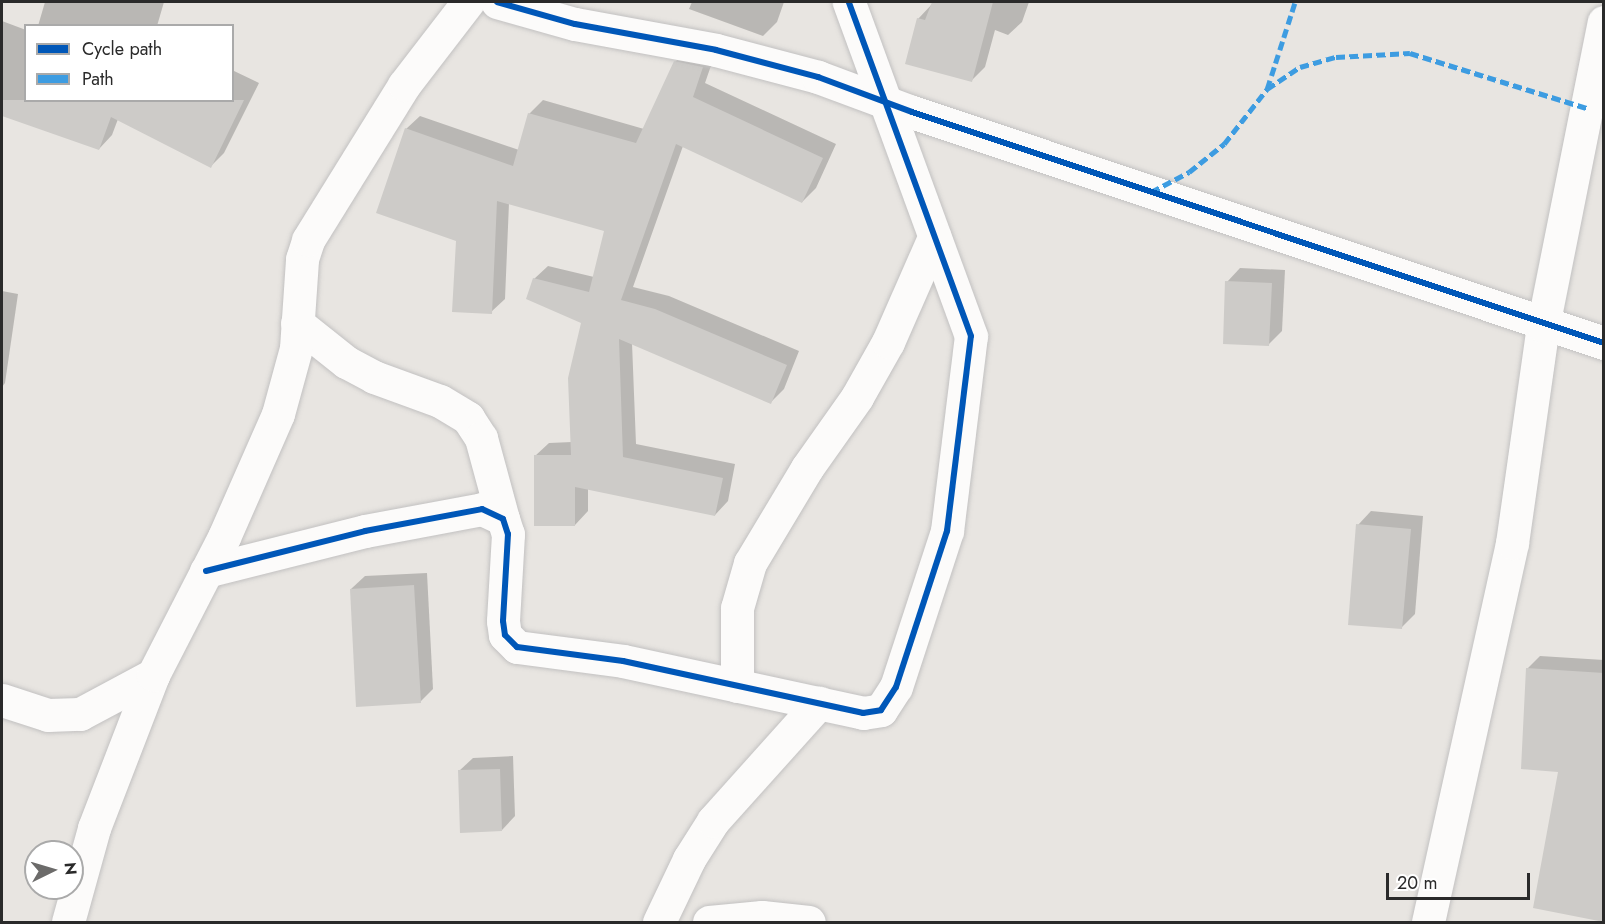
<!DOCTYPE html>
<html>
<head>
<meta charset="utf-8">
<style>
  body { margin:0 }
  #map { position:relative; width:1605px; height:924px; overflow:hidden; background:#e8e5e1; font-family:Jost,sans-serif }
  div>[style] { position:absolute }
  .shadow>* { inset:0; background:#0003 }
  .building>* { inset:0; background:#cdcbc8 }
  .roads { filter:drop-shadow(0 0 2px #c2c1c1) drop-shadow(0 0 2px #c2c1c1) }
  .street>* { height:33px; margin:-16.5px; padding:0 16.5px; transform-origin:16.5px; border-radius:16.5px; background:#fcfbfa }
  .quiet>* { height:4.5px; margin-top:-2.25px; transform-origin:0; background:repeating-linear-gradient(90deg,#3d9ce1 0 9px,transparent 0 13.5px) }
  .cycleway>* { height:6px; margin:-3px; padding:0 3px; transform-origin:3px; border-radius:3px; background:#0057b8 }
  span { translate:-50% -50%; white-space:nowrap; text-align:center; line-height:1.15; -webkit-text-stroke:4.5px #fff; paint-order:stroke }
  .frame { position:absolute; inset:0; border:3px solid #2a2a2a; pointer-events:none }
  .legend { position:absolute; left:24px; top:24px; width:210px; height:78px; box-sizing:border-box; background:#fff; border:2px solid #aaa; margin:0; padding:8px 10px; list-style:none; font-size:18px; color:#2a2a2a }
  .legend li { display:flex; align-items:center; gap:12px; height:30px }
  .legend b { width:30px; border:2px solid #aaa }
  .north { position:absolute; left:24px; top:840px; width:60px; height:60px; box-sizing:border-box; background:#fff; border:2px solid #aaa; border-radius:50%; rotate:85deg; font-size:16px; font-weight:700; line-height:24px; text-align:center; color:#2a2a2a }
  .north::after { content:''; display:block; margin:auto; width:21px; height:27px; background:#6c6b6a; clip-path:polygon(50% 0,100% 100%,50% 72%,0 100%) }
  .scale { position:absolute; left:1386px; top:873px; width:144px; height:27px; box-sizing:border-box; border:3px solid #2a2a2a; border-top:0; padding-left:8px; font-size:18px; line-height:21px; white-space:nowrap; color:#2a2a2a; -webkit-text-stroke:4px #fff; paint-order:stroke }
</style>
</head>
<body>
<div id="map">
  <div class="shadow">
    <i style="clip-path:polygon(45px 2px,164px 2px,157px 26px,38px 26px)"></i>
    <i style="clip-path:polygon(692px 2px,784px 2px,777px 22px,763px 36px,689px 9px)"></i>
    <i style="clip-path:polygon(934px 2px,1029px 2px,1022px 22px,1008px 35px,995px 30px,985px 67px,972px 80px,918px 19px)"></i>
    <i style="clip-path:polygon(2px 21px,26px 30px,26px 100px,232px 100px,232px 70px,259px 83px,224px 153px,211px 166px,118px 119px,112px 135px,99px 149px,2px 114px)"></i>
    <i style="clip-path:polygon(688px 49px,715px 54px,705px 83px,836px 144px,816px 188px,802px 202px,683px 146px,633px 287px,669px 296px,799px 351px,784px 389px,771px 402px,632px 343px,636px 444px,735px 464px,728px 501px,715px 515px,588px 488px,588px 511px,575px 525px,535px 456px,549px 443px,572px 442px,583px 322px,534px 279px,548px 266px,594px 277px,606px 230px,509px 203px,505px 299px,491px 312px,406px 129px,420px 116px,519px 150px,529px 114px,543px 100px,644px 129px,675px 62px)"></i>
    <i style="clip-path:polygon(1240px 268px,1285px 270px,1282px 331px,1269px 344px,1227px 282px)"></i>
    <i style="clip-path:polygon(2px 291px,18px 294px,5px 383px,2px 387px)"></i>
    <i style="clip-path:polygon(1371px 511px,1423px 516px,1415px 614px,1402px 627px,1358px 525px)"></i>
    <i style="clip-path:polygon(427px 573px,433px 689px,420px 702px,351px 589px,365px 576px)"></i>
    <i style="clip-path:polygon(1540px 656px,1604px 660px,1604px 920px,1527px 669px)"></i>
    <i style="clip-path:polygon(513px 756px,515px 816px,502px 830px,459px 771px,473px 758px)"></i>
  </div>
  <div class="building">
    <i style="clip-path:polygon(932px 2px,993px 2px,972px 82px,905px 64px,917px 18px,925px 20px)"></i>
    <i style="clip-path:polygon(674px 61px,703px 67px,693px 97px,823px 158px,802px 203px,676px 144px,621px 300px,655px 309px,787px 365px,771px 404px,619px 339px,623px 457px,723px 478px,715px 516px,575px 487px,575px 526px,534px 526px,534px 455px,571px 455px,568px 378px,581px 323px,526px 299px,533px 278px,589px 292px,604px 231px,497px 201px,492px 314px,452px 312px,456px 241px,376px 213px,405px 128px,513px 166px,528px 113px,636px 143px)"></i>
    <i style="clip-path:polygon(2px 100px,244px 100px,211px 168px,111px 117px,99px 150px,2px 116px)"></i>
    <i style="clip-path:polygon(1225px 281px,1272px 283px,1269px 346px,1223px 344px)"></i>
    <i style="clip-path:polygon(1356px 524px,1411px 529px,1402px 629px,1348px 625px)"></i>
    <i style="clip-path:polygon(414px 585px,421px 703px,356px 707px,350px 589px)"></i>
    <i style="clip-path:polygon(1526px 668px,1604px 673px,1604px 922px,1533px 908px,1558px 772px,1521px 769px)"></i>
    <i style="clip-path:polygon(500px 769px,502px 831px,460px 833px,458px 770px)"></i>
  </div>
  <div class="roads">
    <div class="street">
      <i style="left:497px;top:2px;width:81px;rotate:15.8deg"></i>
      <i style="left:575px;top:24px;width:143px;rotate:10.4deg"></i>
      <i style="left:716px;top:50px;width:106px;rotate:14.8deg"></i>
      <i style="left:818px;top:77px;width:100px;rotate:20.4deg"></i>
      <i style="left:912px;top:112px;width:730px;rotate:18.46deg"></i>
      <i style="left:297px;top:323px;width:63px;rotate:38.5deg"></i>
      <i style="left:346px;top:362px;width:32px;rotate:28deg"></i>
      <i style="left:374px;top:377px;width:70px;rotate:20deg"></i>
      <i style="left:440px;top:401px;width:33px;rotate:31deg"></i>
      <i style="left:468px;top:418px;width:24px;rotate:57deg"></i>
      <i style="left:481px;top:438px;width:84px;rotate:74.8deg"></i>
      <i style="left:206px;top:571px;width:164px;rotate:-14.1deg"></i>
      <i style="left:365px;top:531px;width:119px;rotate:-10.6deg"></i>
      <i style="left:482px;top:509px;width:23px;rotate:25deg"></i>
      <i style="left:503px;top:519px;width:16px;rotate:72deg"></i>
      <i style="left:508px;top:534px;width:87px;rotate:93.3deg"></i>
      <i style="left:503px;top:621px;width:14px;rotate:82deg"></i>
      <i style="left:505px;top:635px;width:17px;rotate:45deg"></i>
      <i style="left:517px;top:647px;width:107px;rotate:7.5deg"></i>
      <i style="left:623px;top:661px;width:246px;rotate:12.2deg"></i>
      <i style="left:863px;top:713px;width:18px;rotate:-9deg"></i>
      <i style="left:881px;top:710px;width:27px;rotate:-57deg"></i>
      <i style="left:896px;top:687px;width:164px;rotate:-71.9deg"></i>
      <i style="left:947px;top:531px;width:196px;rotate:-83deg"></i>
      <i style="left:971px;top:336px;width:356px;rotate:-110.1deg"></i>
      <i style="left:737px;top:686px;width:78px;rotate:-90deg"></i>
      <i style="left:737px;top:608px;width:47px;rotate:-73.9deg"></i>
      <i style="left:750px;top:563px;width:111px;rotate:-59deg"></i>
      <i style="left:807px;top:468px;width:87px;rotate:-54.8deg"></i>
      <i style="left:857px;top:397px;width:63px;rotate:-60.6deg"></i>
      <i style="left:888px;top:342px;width:115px;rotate:-66.3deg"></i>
      <i style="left:2px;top:700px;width:48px;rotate:18.1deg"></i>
      <i style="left:48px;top:715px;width:32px;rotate:-2deg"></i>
      <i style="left:80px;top:714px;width:83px;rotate:-28.1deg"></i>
      <i style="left:68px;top:922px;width:98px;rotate:-74.5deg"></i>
      <i style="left:94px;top:828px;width:164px;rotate:-68.9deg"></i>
      <i style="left:153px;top:675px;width:155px;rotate:-62.8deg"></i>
      <i style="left:224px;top:537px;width:134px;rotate:-66.3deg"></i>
      <i style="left:278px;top:414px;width:68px;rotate:-74.7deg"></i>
      <i style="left:296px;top:348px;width:89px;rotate:-86.1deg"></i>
      <i style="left:302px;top:259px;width:20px;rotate:-72deg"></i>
      <i style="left:308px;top:240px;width:182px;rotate:-58.2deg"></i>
      <i style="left:404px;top:85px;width:105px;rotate:-52.4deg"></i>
      <i style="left:659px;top:922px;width:70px;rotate:-64.5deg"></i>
      <i style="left:689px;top:859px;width:45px;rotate:-57.7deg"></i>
      <i style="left:713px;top:821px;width:159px;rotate:-48.1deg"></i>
      <i style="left:709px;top:922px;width:53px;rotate:-5.4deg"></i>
      <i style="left:762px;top:917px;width:47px;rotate:6.1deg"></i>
      <i style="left:1428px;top:922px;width:388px;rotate:-77.5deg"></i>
      <i style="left:1512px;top:543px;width:219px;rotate:-81.9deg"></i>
      <i style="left:1543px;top:326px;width:310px;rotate:-78.7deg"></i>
    </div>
  </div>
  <div class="quiet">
    <i style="left:1267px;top:89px;width:91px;rotate:-72.2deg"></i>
    <i style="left:1151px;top:192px;width:43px;rotate:-27.8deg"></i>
    <i style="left:1189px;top:172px;width:45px;rotate:-38.7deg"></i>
    <i style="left:1224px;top:144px;width:70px;rotate:-52deg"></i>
    <i style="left:1267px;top:89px;width:40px;rotate:-34deg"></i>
    <i style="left:1300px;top:67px;width:37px;rotate:-16deg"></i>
    <i style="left:1336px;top:57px;width:74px;rotate:-3.1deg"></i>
    <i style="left:1410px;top:53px;width:185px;rotate:17.3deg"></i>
  </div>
  <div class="cycleway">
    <i style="left:497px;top:2px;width:81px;rotate:15.8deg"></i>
    <i style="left:575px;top:24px;width:143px;rotate:10.4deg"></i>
    <i style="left:716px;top:50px;width:106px;rotate:14.8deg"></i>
    <i style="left:818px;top:77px;width:100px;rotate:20.4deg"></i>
    <i style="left:912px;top:112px;width:730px;rotate:18.46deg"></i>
    <i style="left:206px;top:571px;width:164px;rotate:-14.1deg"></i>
    <i style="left:365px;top:531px;width:119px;rotate:-10.6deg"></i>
    <i style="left:482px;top:509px;width:23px;rotate:25deg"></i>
    <i style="left:503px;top:519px;width:16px;rotate:72deg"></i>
    <i style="left:508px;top:534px;width:87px;rotate:93.3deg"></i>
    <i style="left:503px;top:621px;width:14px;rotate:82deg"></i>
    <i style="left:505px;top:635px;width:17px;rotate:45deg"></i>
    <i style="left:517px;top:647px;width:107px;rotate:7.5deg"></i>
    <i style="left:623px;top:661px;width:246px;rotate:12.2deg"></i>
    <i style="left:863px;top:713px;width:18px;rotate:-9deg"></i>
    <i style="left:881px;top:710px;width:27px;rotate:-57deg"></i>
    <i style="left:896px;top:687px;width:164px;rotate:-71.9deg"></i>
    <i style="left:947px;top:531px;width:196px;rotate:-83deg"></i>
    <i style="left:971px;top:336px;width:356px;rotate:-110.1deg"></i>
  </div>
  <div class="frame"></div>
  <ul class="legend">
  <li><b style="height:8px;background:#0057b8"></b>Cycle path</li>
  <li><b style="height:8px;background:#3d9ce1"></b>Path</li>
  </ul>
  <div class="north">N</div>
  <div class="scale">20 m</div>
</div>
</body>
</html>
